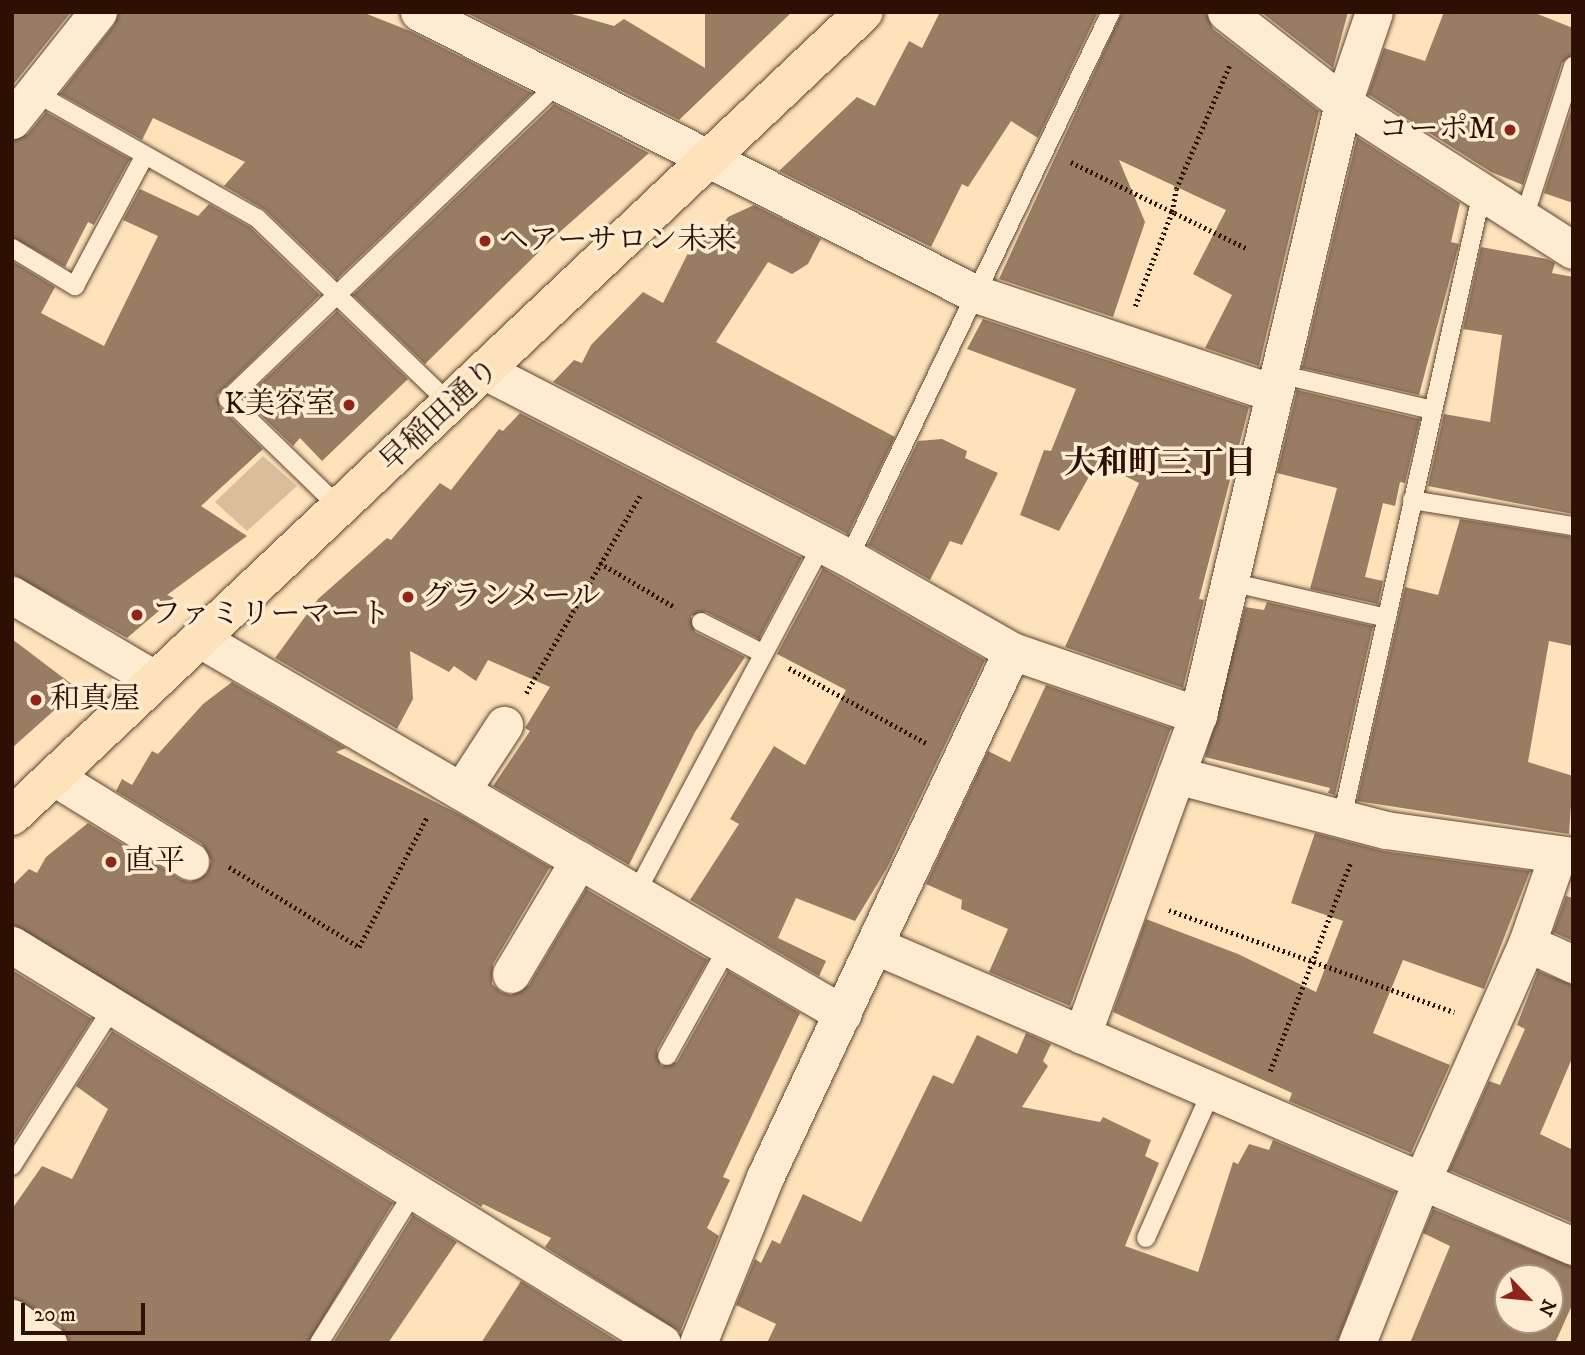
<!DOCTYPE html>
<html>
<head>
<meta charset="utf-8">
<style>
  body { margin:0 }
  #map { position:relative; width:1585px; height:1355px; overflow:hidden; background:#fde2ba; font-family:"IM FELL DW Pica","Noto Serif JP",serif }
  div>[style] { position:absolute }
  .green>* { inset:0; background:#dabe9b }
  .building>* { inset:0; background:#997d62 }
  .path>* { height:4.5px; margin-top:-2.25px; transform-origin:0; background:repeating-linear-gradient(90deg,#2d0f03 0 2px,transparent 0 5.5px) }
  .roads { filter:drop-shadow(0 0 2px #614431) drop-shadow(0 0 2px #614431) }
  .lane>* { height:18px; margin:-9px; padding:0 9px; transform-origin:9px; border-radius:9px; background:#feecd2 }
  .street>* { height:37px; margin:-18.5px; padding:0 18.5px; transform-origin:18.5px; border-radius:18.5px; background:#feecd2 }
  .primary>* { height:38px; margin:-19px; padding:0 19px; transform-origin:19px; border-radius:19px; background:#fde2ba }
  .dots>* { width:19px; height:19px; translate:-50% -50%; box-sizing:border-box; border:4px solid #feecd2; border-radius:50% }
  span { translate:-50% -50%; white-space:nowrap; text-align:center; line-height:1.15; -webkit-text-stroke:7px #feecd2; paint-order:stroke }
  .poi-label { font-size:30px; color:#2d0f03 }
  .right { translate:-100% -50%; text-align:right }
  .left { translate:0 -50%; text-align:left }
  .street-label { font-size:30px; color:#2d0f03 }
  .neighbourhood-label { font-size:32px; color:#2d0f03; font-weight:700 }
  .frame { position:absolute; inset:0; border:14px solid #2d0f03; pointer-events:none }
  .north { position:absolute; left:1494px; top:1264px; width:70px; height:70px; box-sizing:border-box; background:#feecd2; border:2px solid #aa947f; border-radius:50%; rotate:116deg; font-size:19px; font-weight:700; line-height:28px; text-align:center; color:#2d0f03 }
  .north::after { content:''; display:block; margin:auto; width:24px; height:32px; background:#8f2418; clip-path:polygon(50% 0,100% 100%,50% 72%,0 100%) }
  .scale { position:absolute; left:21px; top:1303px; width:124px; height:32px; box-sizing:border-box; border:4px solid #2d0f03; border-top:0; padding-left:9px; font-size:21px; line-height:24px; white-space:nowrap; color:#2d0f03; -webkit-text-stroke:5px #feecd2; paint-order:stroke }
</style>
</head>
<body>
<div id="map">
  <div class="green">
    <i style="clip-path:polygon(263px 456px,297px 486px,247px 531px,215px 502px)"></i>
  </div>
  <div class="building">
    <i style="clip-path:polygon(12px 12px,71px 12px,12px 86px)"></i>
    <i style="clip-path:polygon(119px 12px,362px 12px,410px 31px,532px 93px,337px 279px,265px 210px,224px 186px,245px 162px,153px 118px,142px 140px,60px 94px,114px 25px)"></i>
    <i style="clip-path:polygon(565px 12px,614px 26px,624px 19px,705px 68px,705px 12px,792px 12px,679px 120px,469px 14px)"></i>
    <i style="clip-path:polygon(940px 12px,1098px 12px,1038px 138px,1011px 121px,968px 187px,962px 184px,931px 247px,779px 171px,857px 97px,875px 106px,909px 41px,922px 48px)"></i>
    <i style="clip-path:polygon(1122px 12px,1206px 12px,1213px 29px,1319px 111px,1259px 366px,1205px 348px,1232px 295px,1193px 274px,1226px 210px,1119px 160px,1145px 222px,1113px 317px,999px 279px)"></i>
    <i style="clip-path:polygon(1261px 12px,1348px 12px,1333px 68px)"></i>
    <i style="clip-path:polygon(1444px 12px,1535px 13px,1573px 28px,1573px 55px,1562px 63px,1523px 185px,1491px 172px,1368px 94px,1384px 48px,1425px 61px)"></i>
    <i style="clip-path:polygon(554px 104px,649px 153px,553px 238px,425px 364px,353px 295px)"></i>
    <i style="clip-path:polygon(1573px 104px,1573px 203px,1544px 193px)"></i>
    <i style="clip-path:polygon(46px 112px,130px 159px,94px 225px,88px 222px,65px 267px,12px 237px,12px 140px,28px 134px)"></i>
    <i style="clip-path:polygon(1357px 137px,1460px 203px,1451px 242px,1459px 244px,1419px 395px,1302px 368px)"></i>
    <i style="clip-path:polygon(140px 189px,198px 216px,209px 204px,250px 227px,320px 295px,217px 395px,220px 407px,263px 449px,201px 506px,247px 536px,167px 595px,174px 598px,127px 638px,12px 574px,12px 261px,55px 287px,41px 313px,104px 346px,158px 236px,123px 220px)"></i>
    <i style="clip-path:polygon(754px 205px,821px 239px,808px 264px,792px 274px,768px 262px,716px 342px,895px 437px,848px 534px,553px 382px,574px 360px,582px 363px,591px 345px,643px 292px,663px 303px,689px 251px,693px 254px,709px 233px,714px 237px,728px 217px)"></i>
    <i style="clip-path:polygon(1481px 247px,1547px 259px,1555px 263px,1552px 273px,1573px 277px,1573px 514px,1428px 486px,1444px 414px,1490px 422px,1502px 335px,1463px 329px)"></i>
    <i style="clip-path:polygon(337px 311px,408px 379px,322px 461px,300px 438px,293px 446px,244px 399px)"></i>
    <i style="clip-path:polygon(983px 319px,1249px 407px,1199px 599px,1204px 600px,1183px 688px,1065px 647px,1139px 483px,1097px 462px,1059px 531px,1020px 515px,1044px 450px,1051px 451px,1076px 389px,967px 349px)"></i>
    <i style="clip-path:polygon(1297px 390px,1420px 419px,1405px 483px,1400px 482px,1395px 506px,1383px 503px,1365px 577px,1383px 581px,1378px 604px,1310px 589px,1337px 488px,1277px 473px)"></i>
    <i style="clip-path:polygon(520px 413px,802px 558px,759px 639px,706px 612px,691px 616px,695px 632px,745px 657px,695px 732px,629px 865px,493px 786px,530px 731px,525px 728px,550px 687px,488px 660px,476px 681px,454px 666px,449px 672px,410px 651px,413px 699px,397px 729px,275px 658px,318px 599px,387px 538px,391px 540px,440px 483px,451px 490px,499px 429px,503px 431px)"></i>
    <i style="clip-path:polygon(942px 439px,967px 451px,965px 458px,998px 473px,962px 545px,950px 541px,930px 580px,868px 545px,918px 441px)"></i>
    <i style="clip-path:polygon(1460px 519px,1573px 537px,1573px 646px,1549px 641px,1528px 762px,1573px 776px,1569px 834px,1357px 801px,1405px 587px,1438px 595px)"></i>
    <i style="clip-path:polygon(823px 568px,985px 660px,887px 868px,855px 921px,796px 898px,778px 938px,826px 961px,819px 976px,690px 900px,739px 824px,730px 819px,774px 746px,805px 765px,846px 690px,777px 654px)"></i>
    <i style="clip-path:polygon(1267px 602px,1373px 626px,1335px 795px,1328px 793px,1330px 788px,1205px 757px,1245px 607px,1264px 610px)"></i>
    <i style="clip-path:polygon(12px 639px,78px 689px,12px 748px)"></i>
    <i style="clip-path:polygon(232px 682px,346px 748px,336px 752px,461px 815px,550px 867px,493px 964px,492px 984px,501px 992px,511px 995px,529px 985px,586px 889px,708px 960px,657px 1050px,661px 1066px,677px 1062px,728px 971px,800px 1013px,723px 1177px,730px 1180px,707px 1228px,719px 1236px,680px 1332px,545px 1247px,551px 1238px,483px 1204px,481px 1207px,12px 924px,12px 886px,29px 869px,37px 873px,46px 857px,88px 823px,180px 879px,190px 882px,207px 873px,211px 861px,202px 844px,116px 791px,122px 779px,132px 785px,152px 751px,158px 754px,203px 704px)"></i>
    <i style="clip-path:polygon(1046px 685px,1171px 728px,1070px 1006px,989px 972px,1008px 929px,961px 909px,962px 900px,926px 884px,988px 751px,1010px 762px)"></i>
    <i style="clip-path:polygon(1315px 833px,1383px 851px,1530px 871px,1484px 989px,1403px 960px,1373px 1033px,1450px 1065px,1411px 1153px,1289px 1101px,1292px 1093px,1113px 1012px,1146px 919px,1238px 954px,1316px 992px,1343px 921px,1291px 903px)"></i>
    <i style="clip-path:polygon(1566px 896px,1573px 898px,1573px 941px,1553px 932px)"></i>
    <i style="clip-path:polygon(12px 970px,92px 1019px,12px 1144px)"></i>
    <i style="clip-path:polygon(1538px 971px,1573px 985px,1573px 1056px,1540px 1134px,1573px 1150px,1573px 1223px,1449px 1170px,1489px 1081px,1500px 1085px,1525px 1029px,1517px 1025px)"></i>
    <i style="clip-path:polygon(112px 1031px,393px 1203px,308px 1343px,69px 1343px,60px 1326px,12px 1297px,12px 1209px,42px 1166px,72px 1179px,108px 1109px,76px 1086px)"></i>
    <i style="clip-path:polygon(1026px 1033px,1051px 1044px,1043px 1061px,1048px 1066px,1022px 1107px,1100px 1122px,1103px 1117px,1151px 1140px,1145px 1156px,1159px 1163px,1125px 1246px,1198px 1272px,1233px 1162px,1238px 1164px,1249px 1144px,1269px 1150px,1273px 1140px,1395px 1192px,1337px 1343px,767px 1343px,776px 1324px,736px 1305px,755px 1259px,761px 1263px,772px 1240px,780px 1244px,803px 1194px,861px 1222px,933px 1075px,953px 1084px,977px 1035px,1017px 1054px)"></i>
    <i style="clip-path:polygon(evenodd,1433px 1209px,1573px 1267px,1573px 1303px,1555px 1343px,1410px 1343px,1450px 1246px,1423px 1233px,1433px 1209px,1508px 1278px,1550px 1278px,1550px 1320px,1508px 1320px,1508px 1278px)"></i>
    <i style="clip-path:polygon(413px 1215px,457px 1242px,388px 1343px,333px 1343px)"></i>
    <i style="clip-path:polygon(521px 1281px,621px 1343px,481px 1343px)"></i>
  </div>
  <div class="path">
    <i style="left:1071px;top:162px;width:195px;rotate:26.2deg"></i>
    <i style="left:1135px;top:306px;width:101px;rotate:-68.5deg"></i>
    <i style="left:1172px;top:212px;width:23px;rotate:-80deg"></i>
    <i style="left:1176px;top:189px;width:136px;rotate:-66.6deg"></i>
    <i style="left:600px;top:563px;width:88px;rotate:30.6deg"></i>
    <i style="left:789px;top:668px;width:156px;rotate:28.7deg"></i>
    <i style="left:526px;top:693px;width:230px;rotate:-60deg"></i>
    <i style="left:229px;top:867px;width:153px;rotate:31.6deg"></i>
    <i style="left:359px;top:947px;width:147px;rotate:-62.4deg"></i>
    <i style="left:1169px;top:910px;width:303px;rotate:19.7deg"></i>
    <i style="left:1270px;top:1071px;width:225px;rotate:-68.9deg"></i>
  </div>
  <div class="roads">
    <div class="lane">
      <i style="left:34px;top:92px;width:256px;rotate:29.5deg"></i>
      <i style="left:257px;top:218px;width:269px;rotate:43.9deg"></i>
      <i style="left:1524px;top:218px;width:160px;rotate:-72.1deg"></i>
      <i style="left:12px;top:248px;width:74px;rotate:31.1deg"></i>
      <i style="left:75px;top:286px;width:146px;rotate:-61.9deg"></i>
      <i style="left:1279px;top:374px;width:158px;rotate:13.2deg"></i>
      <i style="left:1412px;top:500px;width:163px;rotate:9.2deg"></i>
      <i style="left:340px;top:508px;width:156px;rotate:-135.8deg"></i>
      <i style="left:228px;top:399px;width:458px;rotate:-43.7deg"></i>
      <i style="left:849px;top:558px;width:606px;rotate:-64.37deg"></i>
      <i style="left:1230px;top:582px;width:161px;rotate:12.9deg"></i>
      <i style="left:701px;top:622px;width:68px;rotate:26.9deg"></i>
      <i style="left:1342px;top:818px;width:641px;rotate:-77.39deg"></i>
      <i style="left:636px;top:893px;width:395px;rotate:-61.9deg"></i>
      <i style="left:667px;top:1056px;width:125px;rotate:-60.8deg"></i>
      <i style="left:12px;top:1166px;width:188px;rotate:-57.6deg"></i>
      <i style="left:1146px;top:1238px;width:162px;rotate:-66deg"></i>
      <i style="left:319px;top:1343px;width:177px;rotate:-57.9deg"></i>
    </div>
    <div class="street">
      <i style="left:419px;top:12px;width:624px;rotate:26.85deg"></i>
      <i style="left:976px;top:294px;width:314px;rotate:18.4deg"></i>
      <i style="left:1226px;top:12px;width:148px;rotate:37.9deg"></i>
      <i style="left:1343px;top:103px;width:273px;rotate:32.6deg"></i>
      <i style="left:12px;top:120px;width:138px;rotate:-51.5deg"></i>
      <i style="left:487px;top:372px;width:407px;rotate:27.2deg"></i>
      <i style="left:849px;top:558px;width:188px;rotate:29.7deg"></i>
      <i style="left:1012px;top:651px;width:197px;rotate:19deg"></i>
      <i style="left:12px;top:595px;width:167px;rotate:30.6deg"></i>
      <i style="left:200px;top:639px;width:744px;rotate:30.25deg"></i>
      <i style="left:1176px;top:775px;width:217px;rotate:14.7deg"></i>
      <i style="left:1386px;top:830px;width:189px;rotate:7.9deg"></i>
      <i style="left:54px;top:777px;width:160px;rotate:31.7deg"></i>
      <i style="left:461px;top:791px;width:79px;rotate:-56.9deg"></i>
      <i style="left:1527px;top:943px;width:51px;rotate:24.5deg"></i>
      <i style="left:12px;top:945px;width:762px;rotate:31.48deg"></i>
      <i style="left:874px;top:945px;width:761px;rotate:23.3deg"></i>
      <i style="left:511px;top:974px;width:133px;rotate:-59.2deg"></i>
      <i style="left:1082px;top:1035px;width:340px;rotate:-70.1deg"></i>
      <i style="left:1198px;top:715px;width:629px;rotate:-76.67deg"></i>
      <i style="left:1343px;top:103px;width:96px;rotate:-71.2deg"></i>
      <i style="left:12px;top:1318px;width:44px;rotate:34.8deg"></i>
      <i style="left:698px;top:1343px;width:179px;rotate:-68deg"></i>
      <i style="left:765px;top:1177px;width:581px;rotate:-64.85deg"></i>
      <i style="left:1357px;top:1343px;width:175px;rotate:-68.3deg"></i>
      <i style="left:1422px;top:1180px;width:259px;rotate:-66.1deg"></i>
      <i style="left:1527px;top:943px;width:91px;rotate:-70.8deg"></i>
    </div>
    <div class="primary">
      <i style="left:12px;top:816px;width:1171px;rotate:-43.34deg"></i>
    </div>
  </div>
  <div class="dots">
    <i style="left:1510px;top:130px;background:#8f2418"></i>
    <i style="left:485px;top:241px;background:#8f2418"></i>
    <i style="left:349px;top:405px;background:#8f2418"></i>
    <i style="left:408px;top:597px;background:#8f2418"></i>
    <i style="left:137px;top:615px;background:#8f2418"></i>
    <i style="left:36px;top:700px;background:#8f2418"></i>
    <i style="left:111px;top:862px;background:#8f2418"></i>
  </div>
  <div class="poi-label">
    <span class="right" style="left:1496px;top:130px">コーポM</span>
    <span class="left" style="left:499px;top:241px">ヘアーサロン未来</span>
    <span class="right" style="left:335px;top:405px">K美容室</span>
    <span class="left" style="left:422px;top:597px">グランメール</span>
    <span class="left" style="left:151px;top:615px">ファミリーマート</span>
    <span class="left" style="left:50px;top:700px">和真屋</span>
    <span class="left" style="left:125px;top:862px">直平</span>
  </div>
  <div class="street-label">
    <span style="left:440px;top:416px;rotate:-43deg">早稲田通り</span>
  </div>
  <div class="neighbourhood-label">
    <span style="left:1160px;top:464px">大和町三丁目</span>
  </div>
  <div class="frame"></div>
  <div class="north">N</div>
  <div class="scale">20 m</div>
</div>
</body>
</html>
